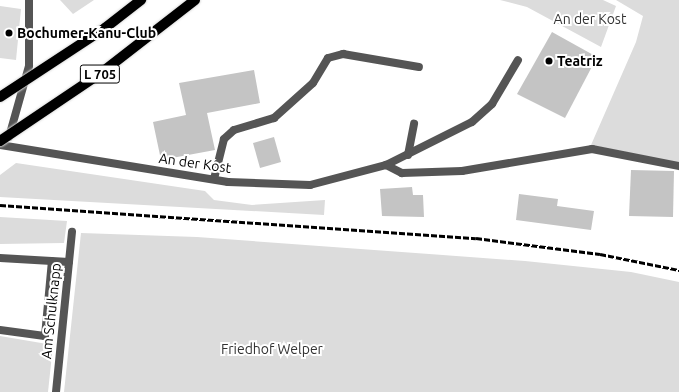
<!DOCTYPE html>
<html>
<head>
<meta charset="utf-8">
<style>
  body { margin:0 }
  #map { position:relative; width:679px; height:392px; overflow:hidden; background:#fff; font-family:Ubuntu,sans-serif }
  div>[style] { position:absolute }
  .green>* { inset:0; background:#dcdcdc }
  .building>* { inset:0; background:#c4c4c4 }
  .lane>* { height:8px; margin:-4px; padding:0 4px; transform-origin:4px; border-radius:4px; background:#555 }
  .street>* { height:8px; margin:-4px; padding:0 4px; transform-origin:4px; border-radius:4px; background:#555 }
  .rail>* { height:3px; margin-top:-1.5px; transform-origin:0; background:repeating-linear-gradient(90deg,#000 0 6px,transparent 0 8px) }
  .bridges { filter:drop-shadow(0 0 1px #dbdbdb) drop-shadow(0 0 1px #dbdbdb) }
  .primary-bridge>* { height:10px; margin:-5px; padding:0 5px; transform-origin:5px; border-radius:5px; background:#000 }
  .dots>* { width:11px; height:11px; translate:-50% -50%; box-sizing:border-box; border:2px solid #fff; border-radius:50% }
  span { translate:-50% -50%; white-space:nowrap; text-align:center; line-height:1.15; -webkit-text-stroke:4px #fff; paint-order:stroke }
  .shield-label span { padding:1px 3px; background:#fff; border:1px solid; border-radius:3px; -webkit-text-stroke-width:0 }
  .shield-label { font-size:13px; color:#000; font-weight:700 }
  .park-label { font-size:14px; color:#333 }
  .poi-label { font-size:14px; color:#000; font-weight:700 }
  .left { translate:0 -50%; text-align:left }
  .street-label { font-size:14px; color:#000 }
</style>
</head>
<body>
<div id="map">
  <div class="green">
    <i style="clip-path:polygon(60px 0,94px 0,73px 14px)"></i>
    <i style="clip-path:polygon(500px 0,603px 0,616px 6px,601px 47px,527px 7px)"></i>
    <i style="clip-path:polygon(616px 0,679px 0,679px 163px,591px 145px,636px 42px,643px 16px)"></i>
    <i style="clip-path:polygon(0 6px,21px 9px,16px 60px,0 58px)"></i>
    <i style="clip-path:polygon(16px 163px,205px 191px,214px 200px,252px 205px,325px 200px,324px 215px,0 197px,0 175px)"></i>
    <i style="clip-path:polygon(0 217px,67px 221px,64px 243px,0 244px)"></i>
    <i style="clip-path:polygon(81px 233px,197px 237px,525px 261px,631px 272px,679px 282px,679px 392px,64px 392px)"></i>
    <i style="clip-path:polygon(0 336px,53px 345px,48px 392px,0 392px)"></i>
  </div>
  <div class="building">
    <i style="clip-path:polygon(552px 32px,597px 57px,565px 118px,517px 94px)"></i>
    <i style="clip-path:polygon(254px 70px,260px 103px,207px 113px,215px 150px,161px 160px,153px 122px,186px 115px,179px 83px)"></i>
    <i style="clip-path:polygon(274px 137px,281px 162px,260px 168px,253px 143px)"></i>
    <i style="clip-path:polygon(631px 170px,674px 171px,673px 217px,629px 216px)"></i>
    <i style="clip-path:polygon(412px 187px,413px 195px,423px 195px,424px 217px,382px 216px,380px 189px)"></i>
    <i style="clip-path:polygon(519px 194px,558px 199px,557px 206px,594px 211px,591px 230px,516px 220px)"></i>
  </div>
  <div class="lane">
    <i style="left:9px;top:137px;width:74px;rotate:-74.3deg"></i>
    <i style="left:29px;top:66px;width:66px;rotate:-90deg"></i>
    <i style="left:592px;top:149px;width:89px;rotate:11.1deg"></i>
    <i style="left:214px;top:179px;width:41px;rotate:-76deg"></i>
    <i style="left:224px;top:139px;width:13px;rotate:-42deg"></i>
    <i style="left:234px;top:130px;width:42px;rotate:-16.7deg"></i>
    <i style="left:274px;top:118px;width:52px;rotate:-41.9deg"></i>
    <i style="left:313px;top:83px;width:29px;rotate:-59deg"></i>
    <i style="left:328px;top:58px;width:16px;rotate:-15deg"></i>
    <i style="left:343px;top:54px;width:77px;rotate:9.7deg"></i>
    <i style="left:0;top:258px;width:69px;rotate:3.3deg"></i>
    <i style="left:0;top:330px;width:45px;rotate:7.6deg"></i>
    <i style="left:45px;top:336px;width:75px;rotate:-84.7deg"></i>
  </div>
  <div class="street">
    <i style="left:0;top:145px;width:231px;rotate:9.2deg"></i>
    <i style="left:228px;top:182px;width:82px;rotate:2.1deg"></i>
    <i style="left:310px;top:185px;width:79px;rotate:-14.7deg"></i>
    <i style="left:386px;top:165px;width:96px;rotate:-26.6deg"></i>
    <i style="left:472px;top:122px;width:27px;rotate:-42deg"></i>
    <i style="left:492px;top:104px;width:51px;rotate:-59.4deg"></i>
    <i style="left:408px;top:155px;width:32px;rotate:-79deg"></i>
    <i style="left:386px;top:165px;width:18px;rotate:27deg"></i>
    <i style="left:402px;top:173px;width:60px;rotate:-1.9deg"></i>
    <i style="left:462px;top:171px;width:132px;rotate:-9.6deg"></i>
    <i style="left:56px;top:392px;width:161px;rotate:-84.3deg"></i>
  </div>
  <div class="rail">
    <i style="left:0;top:205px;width:477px;rotate:4deg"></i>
    <i style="left:476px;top:238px;width:125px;rotate:7.4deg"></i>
    <i style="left:600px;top:254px;width:81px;rotate:11.4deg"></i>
  </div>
  <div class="bridges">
    <div class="primary-bridge">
      <i style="left:0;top:97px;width:126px;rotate:-33.3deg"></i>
      <i style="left:105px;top:28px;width:46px;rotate:-37.9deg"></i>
      <i style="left:0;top:141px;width:122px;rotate:-34deg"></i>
      <i style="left:101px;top:73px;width:119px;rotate:-37.8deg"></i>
    </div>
  </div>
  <div class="dots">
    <i style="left:9px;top:33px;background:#000"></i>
    <i style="left:549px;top:61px;background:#000"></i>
  </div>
  <div class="shield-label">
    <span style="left:100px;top:74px">L 705</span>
  </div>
  <div class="park-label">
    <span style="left:590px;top:19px">An der Kost</span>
    <span style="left:272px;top:349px">Friedhof Welper</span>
  </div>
  <div class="poi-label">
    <span class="left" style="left:17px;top:33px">Bochumer-Kanu-Club</span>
    <span class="left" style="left:557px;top:61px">Teatriz</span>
  </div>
  <div class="street-label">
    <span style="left:195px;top:163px;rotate:8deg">An der Kost</span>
    <span style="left:51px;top:311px;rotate:-84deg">Am Schulknapp</span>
  </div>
</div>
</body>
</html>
